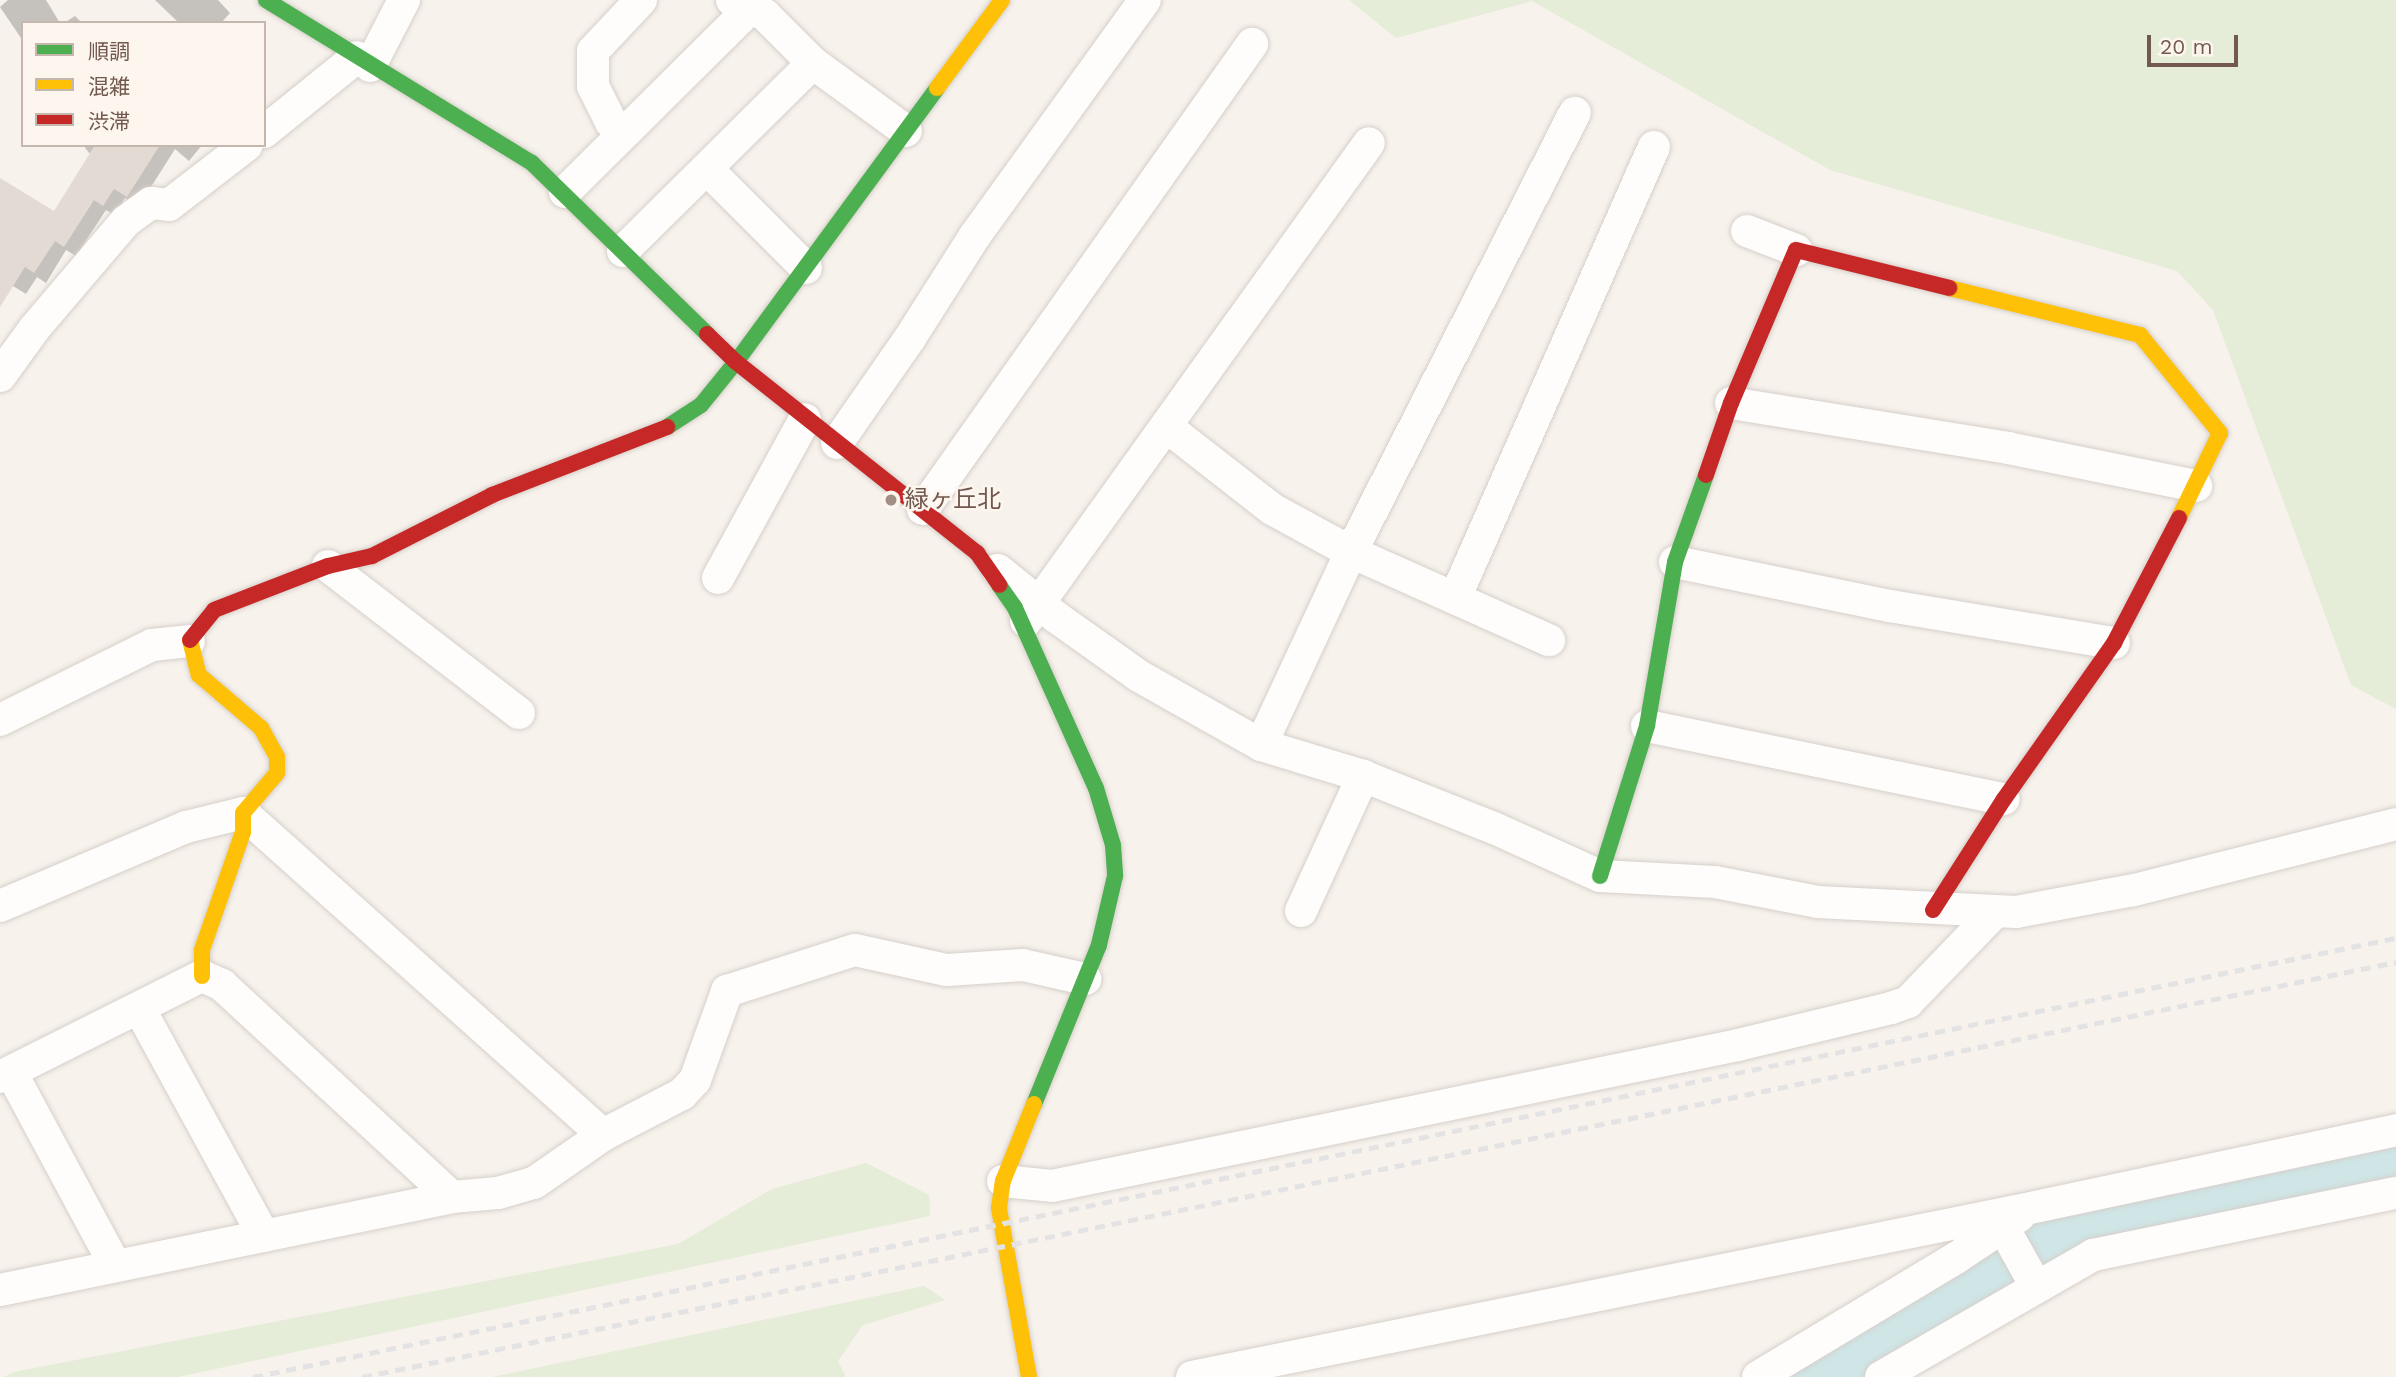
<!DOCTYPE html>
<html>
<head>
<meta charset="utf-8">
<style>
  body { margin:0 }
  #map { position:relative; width:2396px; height:1377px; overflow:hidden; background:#f7f2ec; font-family:"Work Sans","Noto Sans JP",sans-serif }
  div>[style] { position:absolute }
  .green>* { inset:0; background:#e5ecd8 }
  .shadow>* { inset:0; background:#0003 }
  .river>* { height:54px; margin:-27px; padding:0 27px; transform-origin:27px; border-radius:27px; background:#cfe5e6 }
  .building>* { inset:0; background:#e3dad4 }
  .roads { filter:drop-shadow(0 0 2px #d6cfca) drop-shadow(0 0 2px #d6cfca) }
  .street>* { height:32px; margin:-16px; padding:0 16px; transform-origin:16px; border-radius:16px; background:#fefdfc }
  .fast>* { height:16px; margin:-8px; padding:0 8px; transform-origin:8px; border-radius:8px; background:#4caf50 }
  .slow>* { height:16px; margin:-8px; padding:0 8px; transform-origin:8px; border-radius:8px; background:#ffc107 }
  .jam>* { height:16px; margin:-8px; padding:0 8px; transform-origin:8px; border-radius:8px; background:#c62828 }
  .rail>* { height:5px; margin-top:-2.5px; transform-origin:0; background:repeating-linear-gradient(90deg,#e4e3e4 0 10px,transparent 0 17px) }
  .dots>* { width:19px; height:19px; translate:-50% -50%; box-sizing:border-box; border:4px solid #fdf6ee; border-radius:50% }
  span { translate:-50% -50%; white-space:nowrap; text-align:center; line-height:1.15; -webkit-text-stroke:5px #fdf6ee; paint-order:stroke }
  .poi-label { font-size:24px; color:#72584e }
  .left { translate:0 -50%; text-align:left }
  .legend { position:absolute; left:21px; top:21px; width:245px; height:126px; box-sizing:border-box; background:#fdf6ee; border:2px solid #c5b7ae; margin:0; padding:9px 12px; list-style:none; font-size:21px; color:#72584e }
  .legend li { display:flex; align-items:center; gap:14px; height:35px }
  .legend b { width:35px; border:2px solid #c5b7ae }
  .scale { position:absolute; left:2147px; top:35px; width:91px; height:32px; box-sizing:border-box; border:4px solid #72584e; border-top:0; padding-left:9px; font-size:21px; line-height:24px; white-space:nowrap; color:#72584e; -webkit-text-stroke:5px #fdf6ee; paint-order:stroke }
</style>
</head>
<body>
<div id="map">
  <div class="green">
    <i style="clip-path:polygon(1349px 0,2396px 0,2396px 709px,2351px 685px,2213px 310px,2177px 271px,1830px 170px,1532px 1px,1396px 38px)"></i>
    <i style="clip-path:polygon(866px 1163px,929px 1195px,930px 1216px,178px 1377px,4px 1377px,14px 1372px,678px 1244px,772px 1189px)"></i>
    <i style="clip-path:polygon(924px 1286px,945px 1300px,863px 1325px,838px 1361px,846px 1377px,492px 1377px)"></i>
  </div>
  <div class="shadow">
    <i style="clip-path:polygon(8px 0,46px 0,60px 23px,23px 23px,23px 41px,0 7px)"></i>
    <i style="clip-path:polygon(155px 0,218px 0,230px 13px,221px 23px,179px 23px)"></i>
    <i style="clip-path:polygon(75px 16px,82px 23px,64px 23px)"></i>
    <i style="clip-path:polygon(87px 145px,202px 145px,189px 161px,175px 149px,139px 206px,125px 198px,115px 215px,106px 210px,76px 256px,66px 250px,46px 283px,37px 277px,26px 294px,0 278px,0 179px,54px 214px,91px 155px,85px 148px)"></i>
  </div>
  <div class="river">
    <i style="left:1817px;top:1377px;width:265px;rotate:-31.1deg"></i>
    <i style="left:2044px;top:1240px;width:359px;rotate:-11.7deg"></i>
  </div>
  <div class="building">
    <i style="clip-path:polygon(95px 145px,160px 145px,127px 197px,114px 189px,103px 206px,94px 200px,64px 247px,55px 241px,34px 273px,25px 267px,0 307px,0 178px,54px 211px)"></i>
  </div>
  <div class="roads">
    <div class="street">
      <i style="left:732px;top:0;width:36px;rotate:24deg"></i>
      <i style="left:765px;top:15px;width:68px;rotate:45deg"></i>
      <i style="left:813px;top:63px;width:115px;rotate:36.2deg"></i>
      <i style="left:370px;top:66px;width:74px;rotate:-62.7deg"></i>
      <i style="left:264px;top:132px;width:119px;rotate:-38.9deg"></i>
      <i style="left:622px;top:133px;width:16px;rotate:-135deg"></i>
      <i style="left:611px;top:122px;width:40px;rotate:-116.6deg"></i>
      <i style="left:593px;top:86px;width:35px;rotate:-90deg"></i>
      <i style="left:593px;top:51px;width:70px;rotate:-46.7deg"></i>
      <i style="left:707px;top:169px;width:140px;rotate:45deg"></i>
      <i style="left:565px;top:192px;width:261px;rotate:-44.8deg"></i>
      <i style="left:1747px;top:231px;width:53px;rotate:21.2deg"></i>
      <i style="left:623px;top:251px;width:267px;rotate:-44.7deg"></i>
      <i style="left:0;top:376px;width:58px;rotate:-54.1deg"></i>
      <i style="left:34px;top:329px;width:142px;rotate:-49.6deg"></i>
      <i style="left:126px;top:221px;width:31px;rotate:-36deg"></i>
      <i style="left:151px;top:203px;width:18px;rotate:6deg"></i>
      <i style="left:169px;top:205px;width:98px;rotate:-37.6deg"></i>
      <i style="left:1731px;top:403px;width:281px;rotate:9.2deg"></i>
      <i style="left:2008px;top:448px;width:192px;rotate:11.4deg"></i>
      <i style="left:1167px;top:427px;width:133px;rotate:38deg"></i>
      <i style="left:1272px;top:509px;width:90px;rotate:28.6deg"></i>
      <i style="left:1351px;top:552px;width:217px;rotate:24deg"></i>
      <i style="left:837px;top:443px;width:128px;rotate:-55.2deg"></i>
      <i style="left:910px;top:338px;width:120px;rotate:-57.6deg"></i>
      <i style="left:974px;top:237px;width:292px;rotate:-54.2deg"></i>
      <i style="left:923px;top:509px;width:570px;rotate:-54.72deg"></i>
      <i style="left:1675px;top:562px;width:219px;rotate:11.6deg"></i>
      <i style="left:1890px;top:606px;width:227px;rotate:9.4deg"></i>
      <i style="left:328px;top:566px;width:241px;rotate:37.6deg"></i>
      <i style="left:998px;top:570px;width:75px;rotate:39deg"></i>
      <i style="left:1056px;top:617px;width:102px;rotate:35.4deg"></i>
      <i style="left:1139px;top:676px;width:140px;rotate:29.5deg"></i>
      <i style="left:1261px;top:745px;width:107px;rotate:16.9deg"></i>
      <i style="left:1363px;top:776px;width:141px;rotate:21.7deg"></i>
      <i style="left:1494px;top:828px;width:116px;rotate:24.4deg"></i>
      <i style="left:1600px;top:876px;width:115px;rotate:3deg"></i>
      <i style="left:1715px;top:882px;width:105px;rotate:11deg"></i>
      <i style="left:1818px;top:902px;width:198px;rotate:2.9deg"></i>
      <i style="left:2016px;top:912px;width:120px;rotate:-10.6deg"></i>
      <i style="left:2134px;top:890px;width:270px;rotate:-14.1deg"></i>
      <i style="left:718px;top:578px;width:181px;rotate:-61.3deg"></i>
      <i style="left:1455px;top:598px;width:493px;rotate:-66.2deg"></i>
      <i style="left:1026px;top:621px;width:588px;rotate:-54.34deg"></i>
      <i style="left:0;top:720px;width:169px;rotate:-26.3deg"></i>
      <i style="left:152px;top:645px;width:37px;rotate:-6deg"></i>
      <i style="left:1647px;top:726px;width:364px;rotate:11.6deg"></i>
      <i style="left:1261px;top:745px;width:213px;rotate:-65deg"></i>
      <i style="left:1351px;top:552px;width:493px;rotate:-63deg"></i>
      <i style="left:0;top:906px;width:202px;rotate:-23deg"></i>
      <i style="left:186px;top:827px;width:59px;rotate:-13.8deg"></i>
      <i style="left:243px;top:813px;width:483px;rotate:41.8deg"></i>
      <i style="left:1301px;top:911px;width:149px;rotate:-65.3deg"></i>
      <i style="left:139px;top:1008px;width:260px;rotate:61.3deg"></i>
      <i style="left:11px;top:1072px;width:219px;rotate:61.7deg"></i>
      <i style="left:0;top:1077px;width:226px;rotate:-26.6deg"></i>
      <i style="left:202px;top:976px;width:22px;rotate:24deg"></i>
      <i style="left:222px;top:985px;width:313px;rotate:42.7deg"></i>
      <i style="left:1003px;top:1181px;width:49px;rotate:5.8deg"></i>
      <i style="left:1052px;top:1186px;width:700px;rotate:-11.61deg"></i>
      <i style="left:1738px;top:1045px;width:157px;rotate:-13.6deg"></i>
      <i style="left:1891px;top:1008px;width:18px;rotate:-19deg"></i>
      <i style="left:1908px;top:1002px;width:125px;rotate:-46deg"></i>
      <i style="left:2003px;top:1227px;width:68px;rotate:60.8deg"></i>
      <i style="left:0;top:1290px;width:461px;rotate:-11.6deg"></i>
      <i style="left:452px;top:1197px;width:46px;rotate:-5deg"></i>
      <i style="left:498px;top:1193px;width:37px;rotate:-16deg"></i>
      <i style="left:534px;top:1183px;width:84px;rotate:-34.8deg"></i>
      <i style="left:603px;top:1135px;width:89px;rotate:-27.4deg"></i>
      <i style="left:682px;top:1094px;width:19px;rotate:-47deg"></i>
      <i style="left:695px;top:1080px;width:95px;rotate:-70.2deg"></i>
      <i style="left:727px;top:991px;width:134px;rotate:-17.8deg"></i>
      <i style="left:855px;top:950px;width:94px;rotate:12.3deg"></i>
      <i style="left:947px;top:970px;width:76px;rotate:-3.8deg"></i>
      <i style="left:1023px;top:965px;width:64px;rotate:12.7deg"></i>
      <i style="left:1192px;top:1377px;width:841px;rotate:-11.39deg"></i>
      <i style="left:2016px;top:1211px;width:389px;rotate:-12deg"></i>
      <i style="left:1758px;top:1377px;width:231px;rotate:-31deg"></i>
      <i style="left:1956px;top:1258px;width:76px;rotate:-33.7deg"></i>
      <i style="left:1881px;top:1377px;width:245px;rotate:-29.9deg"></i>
      <i style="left:2093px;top:1255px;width:309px;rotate:-11.6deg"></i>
    </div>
    <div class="fast">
      <i style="left:266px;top:0;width:312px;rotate:31.5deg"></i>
      <i style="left:532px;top:163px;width:245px;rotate:44.3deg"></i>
      <i style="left:667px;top:427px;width:40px;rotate:-32.9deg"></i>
      <i style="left:701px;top:405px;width:55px;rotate:-50.9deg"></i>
      <i style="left:736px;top:362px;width:340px;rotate:-53.7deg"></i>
      <i style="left:999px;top:585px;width:28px;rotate:55deg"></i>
      <i style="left:1015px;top:608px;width:197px;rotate:65.8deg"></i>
      <i style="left:1096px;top:788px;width:59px;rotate:73.4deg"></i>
      <i style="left:1113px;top:845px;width:31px;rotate:86deg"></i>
      <i style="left:1115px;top:876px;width:71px;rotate:103.1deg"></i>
      <i style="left:1099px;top:945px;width:172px;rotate:112.2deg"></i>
      <i style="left:1600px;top:876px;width:157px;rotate:-72.6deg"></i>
      <i style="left:1647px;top:726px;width:166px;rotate:-80.3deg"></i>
      <i style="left:1675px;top:562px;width:92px;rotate:-70.4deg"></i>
    </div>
    <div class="slow">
      <i style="left:937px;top:88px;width:109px;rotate:-53.5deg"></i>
      <i style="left:1949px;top:288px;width:197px;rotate:13.8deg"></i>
      <i style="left:2140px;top:335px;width:127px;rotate:50.8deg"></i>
      <i style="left:2220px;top:433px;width:94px;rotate:115.8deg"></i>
      <i style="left:190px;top:640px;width:36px;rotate:76deg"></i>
      <i style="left:199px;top:675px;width:82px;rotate:40.5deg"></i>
      <i style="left:261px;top:728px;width:33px;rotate:61deg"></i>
      <i style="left:277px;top:757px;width:16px;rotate:90deg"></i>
      <i style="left:277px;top:773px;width:52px;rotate:130.4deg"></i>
      <i style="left:243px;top:813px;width:19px;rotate:90deg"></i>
      <i style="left:243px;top:832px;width:125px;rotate:109.2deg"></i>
      <i style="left:202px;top:950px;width:26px;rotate:90deg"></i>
      <i style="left:1029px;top:1377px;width:172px;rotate:-100.1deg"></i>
      <i style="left:999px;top:1208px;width:27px;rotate:-82deg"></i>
      <i style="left:1003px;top:1181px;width:83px;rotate:-68.1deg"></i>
    </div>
    <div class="jam">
      <i style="left:707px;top:334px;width:40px;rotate:44deg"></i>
      <i style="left:736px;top:362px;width:308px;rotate:38.4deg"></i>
      <i style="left:977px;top:553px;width:39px;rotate:55deg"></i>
      <i style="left:1706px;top:475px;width:76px;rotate:-70.9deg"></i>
      <i style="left:1731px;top:403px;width:166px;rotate:-67deg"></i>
      <i style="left:1796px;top:250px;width:158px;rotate:13.9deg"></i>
      <i style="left:190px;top:640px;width:38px;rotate:-51deg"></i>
      <i style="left:214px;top:610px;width:122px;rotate:-21.1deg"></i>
      <i style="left:328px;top:566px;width:45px;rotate:-12.8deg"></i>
      <i style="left:372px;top:556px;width:135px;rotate:-26.9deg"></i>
      <i style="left:492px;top:495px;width:188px;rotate:-21.2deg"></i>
      <i style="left:1933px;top:910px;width:132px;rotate:-57.4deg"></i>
      <i style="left:2004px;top:799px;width:191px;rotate:-54.8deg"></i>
      <i style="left:2114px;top:643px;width:141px;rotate:-62.5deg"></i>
    </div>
  </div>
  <div class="rail">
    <i style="left:253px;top:1377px;width:2188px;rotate:-11.58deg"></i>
    <i style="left:362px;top:1377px;width:2076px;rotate:-11.53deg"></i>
  </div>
  <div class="dots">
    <i style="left:891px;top:500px;background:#a18e85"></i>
  </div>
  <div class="poi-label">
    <span class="left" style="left:905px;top:500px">緑ヶ丘北</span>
  </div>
  <ul class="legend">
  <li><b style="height:9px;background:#4caf50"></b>順調</li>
  <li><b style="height:9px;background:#ffc107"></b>混雑</li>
  <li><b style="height:9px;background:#c62828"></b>渋滞</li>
  </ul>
  <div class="scale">20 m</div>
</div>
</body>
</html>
